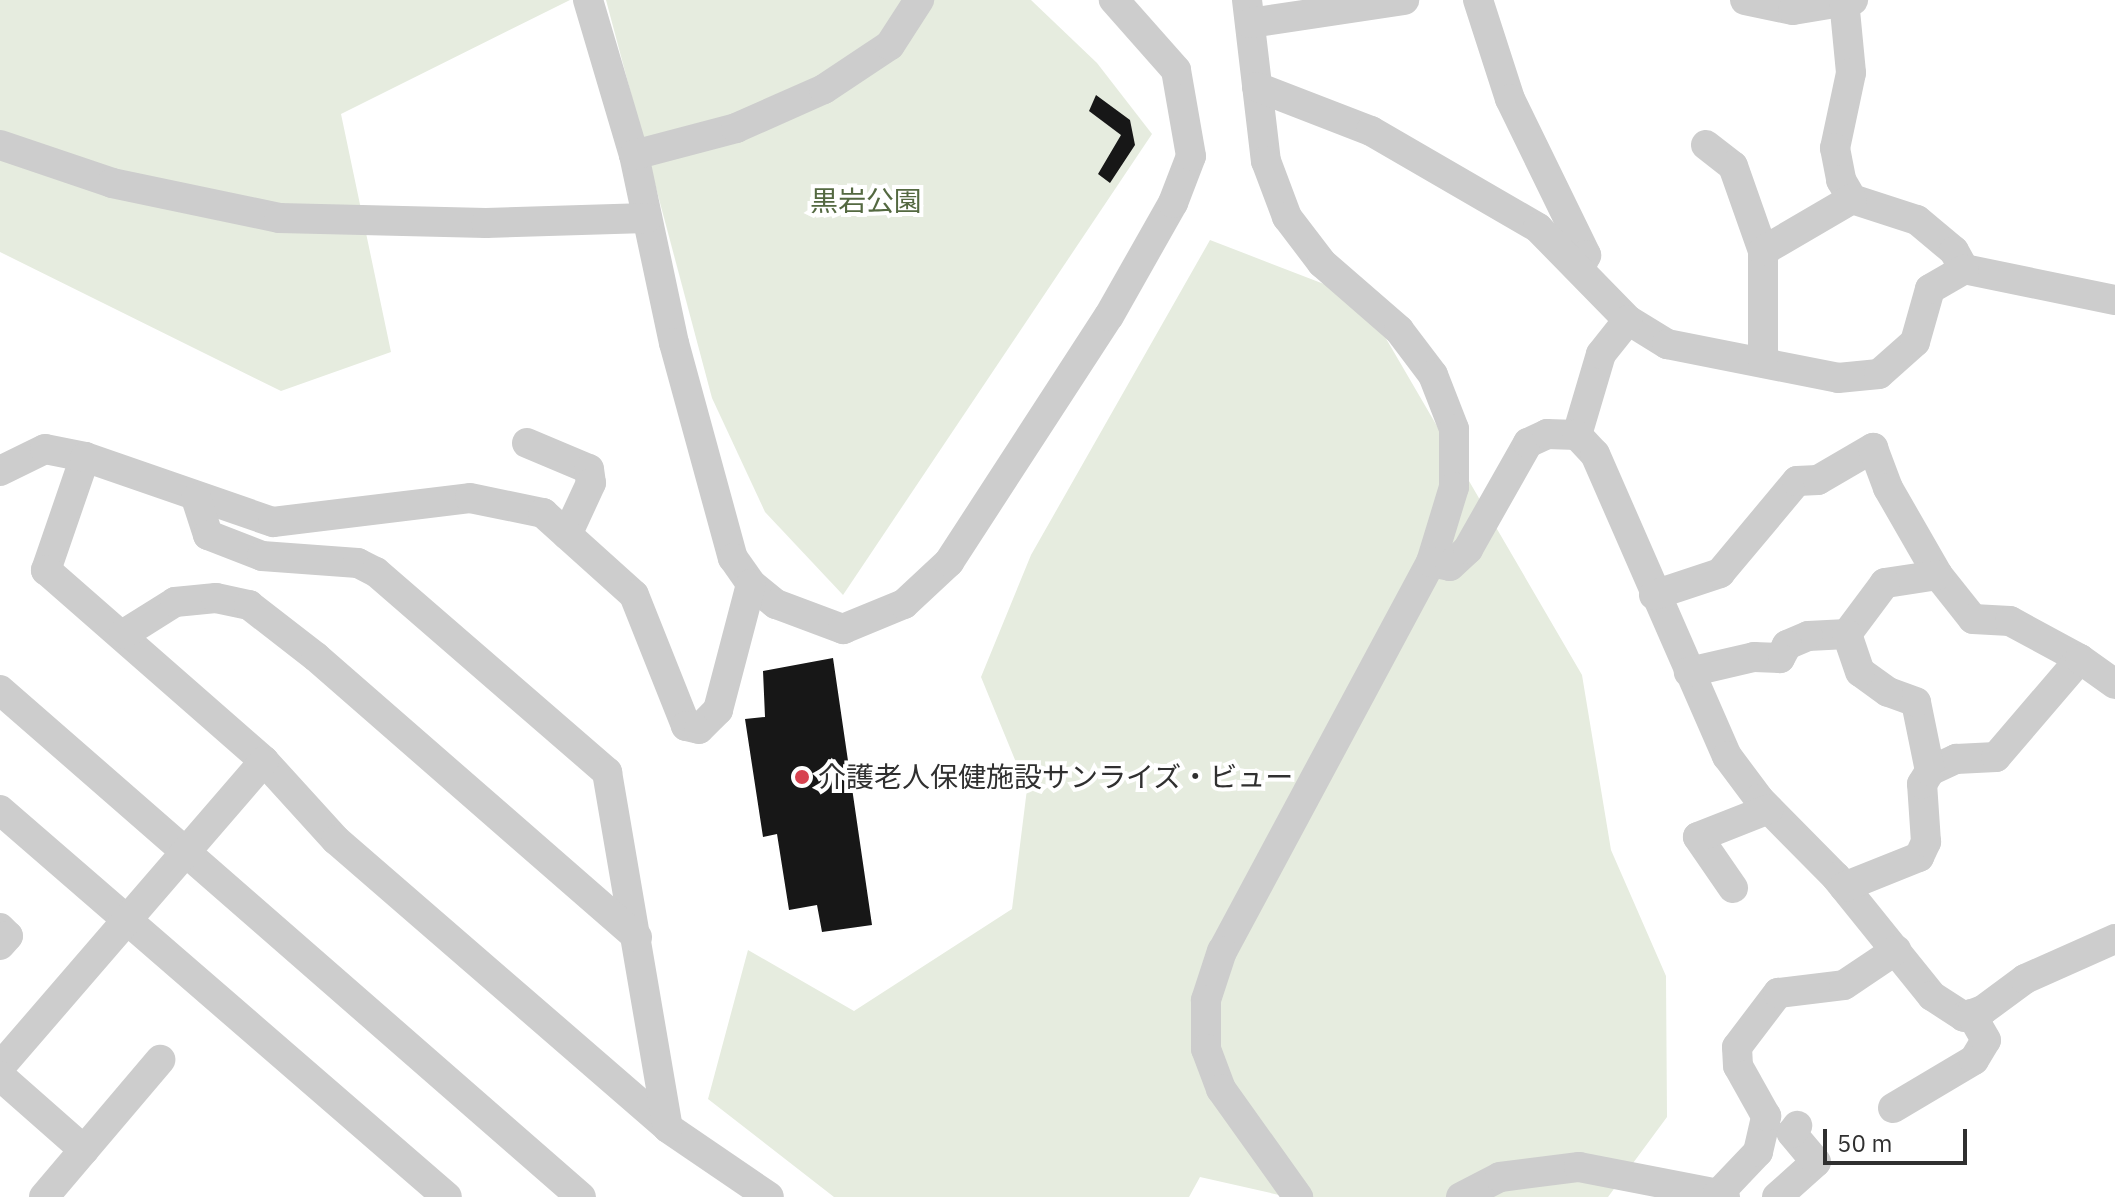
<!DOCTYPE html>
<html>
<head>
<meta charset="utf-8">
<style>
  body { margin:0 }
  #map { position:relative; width:2115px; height:1197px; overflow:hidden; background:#fff; font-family:"IBM Plex Sans","Noto Sans JP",sans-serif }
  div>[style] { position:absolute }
  .green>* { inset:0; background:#e6ecdf }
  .building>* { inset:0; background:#171717 }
  .minor>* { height:30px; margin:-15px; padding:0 15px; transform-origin:15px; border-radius:15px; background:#cdcdcd }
  .dots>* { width:22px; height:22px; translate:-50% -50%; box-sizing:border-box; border:4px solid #fff; border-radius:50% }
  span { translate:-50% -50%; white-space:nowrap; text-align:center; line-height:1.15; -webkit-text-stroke:8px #fff; paint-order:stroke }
  .park-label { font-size:28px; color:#546941 }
  .poi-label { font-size:28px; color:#303030 }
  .left { translate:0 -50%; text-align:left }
  .scale { position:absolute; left:1823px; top:1129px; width:144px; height:36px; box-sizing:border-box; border:4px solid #303030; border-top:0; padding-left:10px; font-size:24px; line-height:28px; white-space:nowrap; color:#303030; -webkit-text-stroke:6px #fff; paint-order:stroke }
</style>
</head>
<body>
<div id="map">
  <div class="green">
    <i style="clip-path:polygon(0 0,570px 0,341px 114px,391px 352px,281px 391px,0 252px)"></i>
    <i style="clip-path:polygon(606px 0,1031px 0,1097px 63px,1152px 134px,843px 595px,765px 512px,712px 398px)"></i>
    <i style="clip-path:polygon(1210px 240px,1363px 299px,1582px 675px,1611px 850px,1666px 976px,1667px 1117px,1608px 1197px,1288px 1197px,1200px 1177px,1189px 1197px,834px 1197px,708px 1099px,748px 950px,854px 1011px,1012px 909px,1027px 789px,981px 677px,1031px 555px)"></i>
  </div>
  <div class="building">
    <i style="clip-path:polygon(1096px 95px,1130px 120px,1135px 145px,1110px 183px,1098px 174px,1121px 135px,1089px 111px)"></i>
    <i style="clip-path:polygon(833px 658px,872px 925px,822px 932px,817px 905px,789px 910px,777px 834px,763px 837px,745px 719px,765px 717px,763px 671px)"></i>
  </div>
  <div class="minor">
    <i style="left:588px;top:0;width:162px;rotate:73.5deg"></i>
    <i style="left:634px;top:155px;width:192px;rotate:78deg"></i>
    <i style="left:674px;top:343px;width:223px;rotate:74.7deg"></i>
    <i style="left:733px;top:558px;width:32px;rotate:55deg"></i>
    <i style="left:751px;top:584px;width:32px;rotate:39deg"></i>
    <i style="left:776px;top:604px;width:72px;rotate:20.5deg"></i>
    <i style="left:843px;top:629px;width:66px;rotate:-22.3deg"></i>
    <i style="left:904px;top:604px;width:62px;rotate:-43deg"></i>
    <i style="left:949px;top:562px;width:293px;rotate:-57deg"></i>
    <i style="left:1109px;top:316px;width:130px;rotate:-60.5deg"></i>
    <i style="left:1173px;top:203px;width:50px;rotate:-69deg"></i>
    <i style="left:1191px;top:156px;width:87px;rotate:-99.9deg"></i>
    <i style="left:1176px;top:70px;width:94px;rotate:-131.5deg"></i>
    <i style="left:1247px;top:0;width:162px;rotate:83.3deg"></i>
    <i style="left:1266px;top:161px;width:60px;rotate:69.4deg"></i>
    <i style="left:1287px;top:217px;width:58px;rotate:52.7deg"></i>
    <i style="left:1322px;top:263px;width:102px;rotate:41deg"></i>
    <i style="left:1399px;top:330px;width:56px;rotate:52.9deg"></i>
    <i style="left:1433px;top:375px;width:58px;rotate:68.7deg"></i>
    <i style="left:1454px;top:429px;width:58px;rotate:90deg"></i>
    <i style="left:1454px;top:487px;width:78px;rotate:107deg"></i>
    <i style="left:1431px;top:562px;width:442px;rotate:118.2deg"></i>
    <i style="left:1222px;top:951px;width:52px;rotate:108.1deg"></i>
    <i style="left:1206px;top:1000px;width:49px;rotate:90deg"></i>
    <i style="left:1206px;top:1049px;width:43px;rotate:69.4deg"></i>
    <i style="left:1221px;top:1089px;width:133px;rotate:54.5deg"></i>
    <i style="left:1478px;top:0;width:104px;rotate:72.1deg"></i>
    <i style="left:1510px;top:99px;width:174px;rotate:64deg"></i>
    <i style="left:1586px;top:255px;width:12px;rotate:114deg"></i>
    <i style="left:1745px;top:0;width:49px;rotate:11.8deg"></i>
    <i style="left:1793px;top:10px;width:61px;rotate:-9.5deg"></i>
    <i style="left:1844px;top:0;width:73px;rotate:84.5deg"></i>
    <i style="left:1851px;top:73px;width:77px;rotate:102deg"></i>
    <i style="left:1835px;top:148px;width:33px;rotate:79deg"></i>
    <i style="left:1841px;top:180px;width:22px;rotate:60deg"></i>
    <i style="left:1852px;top:199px;width:68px;rotate:17.9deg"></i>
    <i style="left:1917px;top:220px;width:48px;rotate:40deg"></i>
    <i style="left:1954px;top:251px;width:21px;rotate:61deg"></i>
    <i style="left:1964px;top:269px;width:154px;rotate:11.6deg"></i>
    <i style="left:1250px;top:23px;width:156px;rotate:-8.5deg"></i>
    <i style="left:1257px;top:87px;width:122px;rotate:21.1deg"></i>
    <i style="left:1371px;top:131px;width:193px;rotate:30.1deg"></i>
    <i style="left:1538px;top:228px;width:129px;rotate:45.6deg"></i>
    <i style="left:1628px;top:320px;width:46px;rotate:31.6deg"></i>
    <i style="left:1667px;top:344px;width:174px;rotate:11.2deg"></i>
    <i style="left:1838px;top:378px;width:41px;rotate:-5.6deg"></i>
    <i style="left:1879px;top:374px;width:48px;rotate:-41.6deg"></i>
    <i style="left:1915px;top:342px;width:55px;rotate:-74.2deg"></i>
    <i style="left:1930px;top:289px;width:39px;rotate:-30deg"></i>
    <i style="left:0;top:145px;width:118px;rotate:18.7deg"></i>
    <i style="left:112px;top:183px;width:171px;rotate:11.8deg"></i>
    <i style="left:279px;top:218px;width:207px;rotate:1.4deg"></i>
    <i style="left:486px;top:223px;width:161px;rotate:-1.8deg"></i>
    <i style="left:1706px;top:145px;width:34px;rotate:38deg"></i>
    <i style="left:1733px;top:166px;width:90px;rotate:70.6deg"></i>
    <i style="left:1763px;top:251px;width:110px;rotate:90deg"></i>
    <i style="left:634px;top:155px;width:106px;rotate:-14.8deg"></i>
    <i style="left:736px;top:128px;width:96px;rotate:-23.9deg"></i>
    <i style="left:824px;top:89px;width:79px;rotate:-33.7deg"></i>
    <i style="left:890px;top:45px;width:54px;rotate:-57.2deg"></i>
    <i style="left:1763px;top:251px;width:103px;rotate:-30.3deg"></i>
    <i style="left:1577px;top:435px;width:84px;rotate:-73.5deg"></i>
    <i style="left:1601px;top:354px;width:43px;rotate:-51.5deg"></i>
    <i style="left:527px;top:443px;width:67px;rotate:22.8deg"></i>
    <i style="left:589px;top:469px;width:14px;rotate:82deg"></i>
    <i style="left:591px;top:483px;width:57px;rotate:114.8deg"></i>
    <i style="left:85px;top:457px;width:120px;rotate:109deg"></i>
    <i style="left:46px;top:570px;width:290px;rotate:41.2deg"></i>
    <i style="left:264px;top:761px;width:107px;rotate:47.7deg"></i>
    <i style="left:336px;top:840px;width:440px;rotate:40.9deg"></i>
    <i style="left:668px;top:1128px;width:122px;rotate:34.3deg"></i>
    <i style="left:0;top:471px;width:50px;rotate:-26.1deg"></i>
    <i style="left:45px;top:449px;width:41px;rotate:11.3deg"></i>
    <i style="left:85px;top:457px;width:199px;rotate:19.1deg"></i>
    <i style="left:273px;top:522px;width:198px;rotate:-6.9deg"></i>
    <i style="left:470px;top:498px;width:75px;rotate:11.6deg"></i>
    <i style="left:543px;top:513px;width:122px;rotate:42deg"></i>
    <i style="left:634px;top:595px;width:141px;rotate:68.3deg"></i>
    <i style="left:686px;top:726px;width:13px;rotate:13deg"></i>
    <i style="left:699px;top:729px;width:27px;rotate:-45deg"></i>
    <i style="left:718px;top:710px;width:130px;rotate:-75.3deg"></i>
    <i style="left:196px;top:498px;width:39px;rotate:72deg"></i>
    <i style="left:208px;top:535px;width:58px;rotate:21.3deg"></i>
    <i style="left:262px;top:556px;width:96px;rotate:4.2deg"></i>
    <i style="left:358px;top:563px;width:20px;rotate:27deg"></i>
    <i style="left:376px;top:572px;width:306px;rotate:40.9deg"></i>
    <i style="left:607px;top:772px;width:361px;rotate:80.3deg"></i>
    <i style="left:1431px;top:562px;width:19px;rotate:12deg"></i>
    <i style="left:1450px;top:566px;width:25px;rotate:-43deg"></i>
    <i style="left:1468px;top:549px;width:122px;rotate:-60.5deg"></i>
    <i style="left:1528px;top:443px;width:21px;rotate:-25deg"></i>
    <i style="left:1547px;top:434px;width:30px;rotate:2deg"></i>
    <i style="left:1577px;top:435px;width:26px;rotate:47deg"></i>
    <i style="left:1595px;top:454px;width:330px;rotate:66.4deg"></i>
    <i style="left:1727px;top:756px;width:54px;rotate:53.3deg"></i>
    <i style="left:1759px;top:799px;width:110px;rotate:45.4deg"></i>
    <i style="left:1836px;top:877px;width:153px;rotate:51.1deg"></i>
    <i style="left:1932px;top:996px;width:38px;rotate:33deg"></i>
    <i style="left:1964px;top:1017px;width:20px;rotate:-20deg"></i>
    <i style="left:1983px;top:1010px;width:52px;rotate:-36.4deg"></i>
    <i style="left:2025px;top:979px;width:98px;rotate:-24deg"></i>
    <i style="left:1938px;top:575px;width:56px;rotate:51.5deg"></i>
    <i style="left:1973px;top:619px;width:37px;rotate:3deg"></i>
    <i style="left:2010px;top:621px;width:80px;rotate:28.5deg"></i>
    <i style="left:1654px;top:595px;width:70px;rotate:-18.4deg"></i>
    <i style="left:1720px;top:573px;width:120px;rotate:-50.1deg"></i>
    <i style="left:1797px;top:481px;width:21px;rotate:-3deg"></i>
    <i style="left:1818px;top:480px;width:64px;rotate:-30.2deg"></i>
    <i style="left:1873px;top:448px;width:43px;rotate:69.4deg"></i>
    <i style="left:1888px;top:488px;width:100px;rotate:60.1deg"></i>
    <i style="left:1938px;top:575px;width:54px;rotate:171.4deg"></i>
    <i style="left:1885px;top:583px;width:64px;rotate:126.7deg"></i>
    <i style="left:1847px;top:634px;width:39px;rotate:177deg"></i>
    <i style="left:1808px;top:636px;width:23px;rotate:157deg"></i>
    <i style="left:1787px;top:645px;width:15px;rotate:118deg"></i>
    <i style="left:1780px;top:658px;width:26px;rotate:-178deg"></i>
    <i style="left:1754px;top:657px;width:67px;rotate:167deg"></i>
    <i style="left:124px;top:634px;width:60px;rotate:-32.1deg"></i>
    <i style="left:175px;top:602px;width:41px;rotate:-5.6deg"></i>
    <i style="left:216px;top:598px;width:34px;rotate:12deg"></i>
    <i style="left:249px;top:605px;width:85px;rotate:37.8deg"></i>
    <i style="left:316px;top:657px;width:426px;rotate:41.1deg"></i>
    <i style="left:0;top:690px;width:771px;rotate:41.11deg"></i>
    <i style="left:1930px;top:771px;width:29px;rotate:-25deg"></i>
    <i style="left:1956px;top:759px;width:40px;rotate:-2.9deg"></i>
    <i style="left:1996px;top:757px;width:129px;rotate:-49.4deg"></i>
    <i style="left:2080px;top:659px;width:43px;rotate:35.5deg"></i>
    <i style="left:0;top:810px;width:591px;rotate:40.89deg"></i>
    <i style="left:1844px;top:887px;width:81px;rotate:-21.8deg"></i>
    <i style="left:1919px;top:857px;width:17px;rotate:-65deg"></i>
    <i style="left:1926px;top:842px;width:58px;rotate:-93.9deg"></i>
    <i style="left:1922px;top:784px;width:15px;rotate:-58deg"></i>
    <i style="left:1930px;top:771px;width:70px;rotate:-101.5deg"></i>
    <i style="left:1916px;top:702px;width:30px;rotate:-160deg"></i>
    <i style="left:1888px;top:692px;width:34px;rotate:-144deg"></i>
    <i style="left:1860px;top:672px;width:40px;rotate:-108.9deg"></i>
    <i style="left:1733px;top:888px;width:62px;rotate:-124.5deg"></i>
    <i style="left:1698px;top:837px;width:76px;rotate:-21.5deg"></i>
    <i style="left:0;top:928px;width:11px;rotate:45deg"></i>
    <i style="left:8px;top:936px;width:12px;rotate:132deg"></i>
    <i style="left:0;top:1067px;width:404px;rotate:-49.2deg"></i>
    <i style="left:0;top:1076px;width:112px;rotate:41.4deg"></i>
    <i style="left:1893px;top:1108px;width:94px;rotate:-30.7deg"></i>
    <i style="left:1974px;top:1060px;width:23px;rotate:-59deg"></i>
    <i style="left:1986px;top:1040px;width:30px;rotate:-120deg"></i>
    <i style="left:44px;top:1197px;width:180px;rotate:-49.7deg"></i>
    <i style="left:1461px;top:1197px;width:44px;rotate:-27.1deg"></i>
    <i style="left:1500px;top:1177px;width:80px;rotate:-7.2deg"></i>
    <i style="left:1579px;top:1167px;width:142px;rotate:11deg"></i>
    <i style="left:1725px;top:1197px;width:8px;rotate:-157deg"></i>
    <i style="left:1718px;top:1194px;width:58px;rotate:-46.4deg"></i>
    <i style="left:1758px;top:1152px;width:37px;rotate:-77deg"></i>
    <i style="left:1766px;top:1116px;width:57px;rotate:-119.2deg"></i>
    <i style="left:1738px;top:1066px;width:19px;rotate:-93deg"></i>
    <i style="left:1737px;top:1047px;width:68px;rotate:-52.8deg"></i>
    <i style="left:1778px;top:993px;width:66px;rotate:-6.9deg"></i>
    <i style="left:1844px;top:985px;width:63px;rotate:-33.9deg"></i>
    <i style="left:1777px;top:1197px;width:52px;rotate:-41.9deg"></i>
    <i style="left:1816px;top:1162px;width:38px;rotate:-130deg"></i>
    <i style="left:1792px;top:1133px;width:9px;rotate:-54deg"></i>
  </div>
  <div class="dots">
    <i style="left:802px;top:777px;background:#d7424f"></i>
  </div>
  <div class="park-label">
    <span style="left:866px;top:201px">黒岩公園</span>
  </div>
  <div class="poi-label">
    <span class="left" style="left:818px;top:777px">介護老人保健施設サンライズ・ビュー</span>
  </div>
  <div class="scale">50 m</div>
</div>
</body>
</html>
